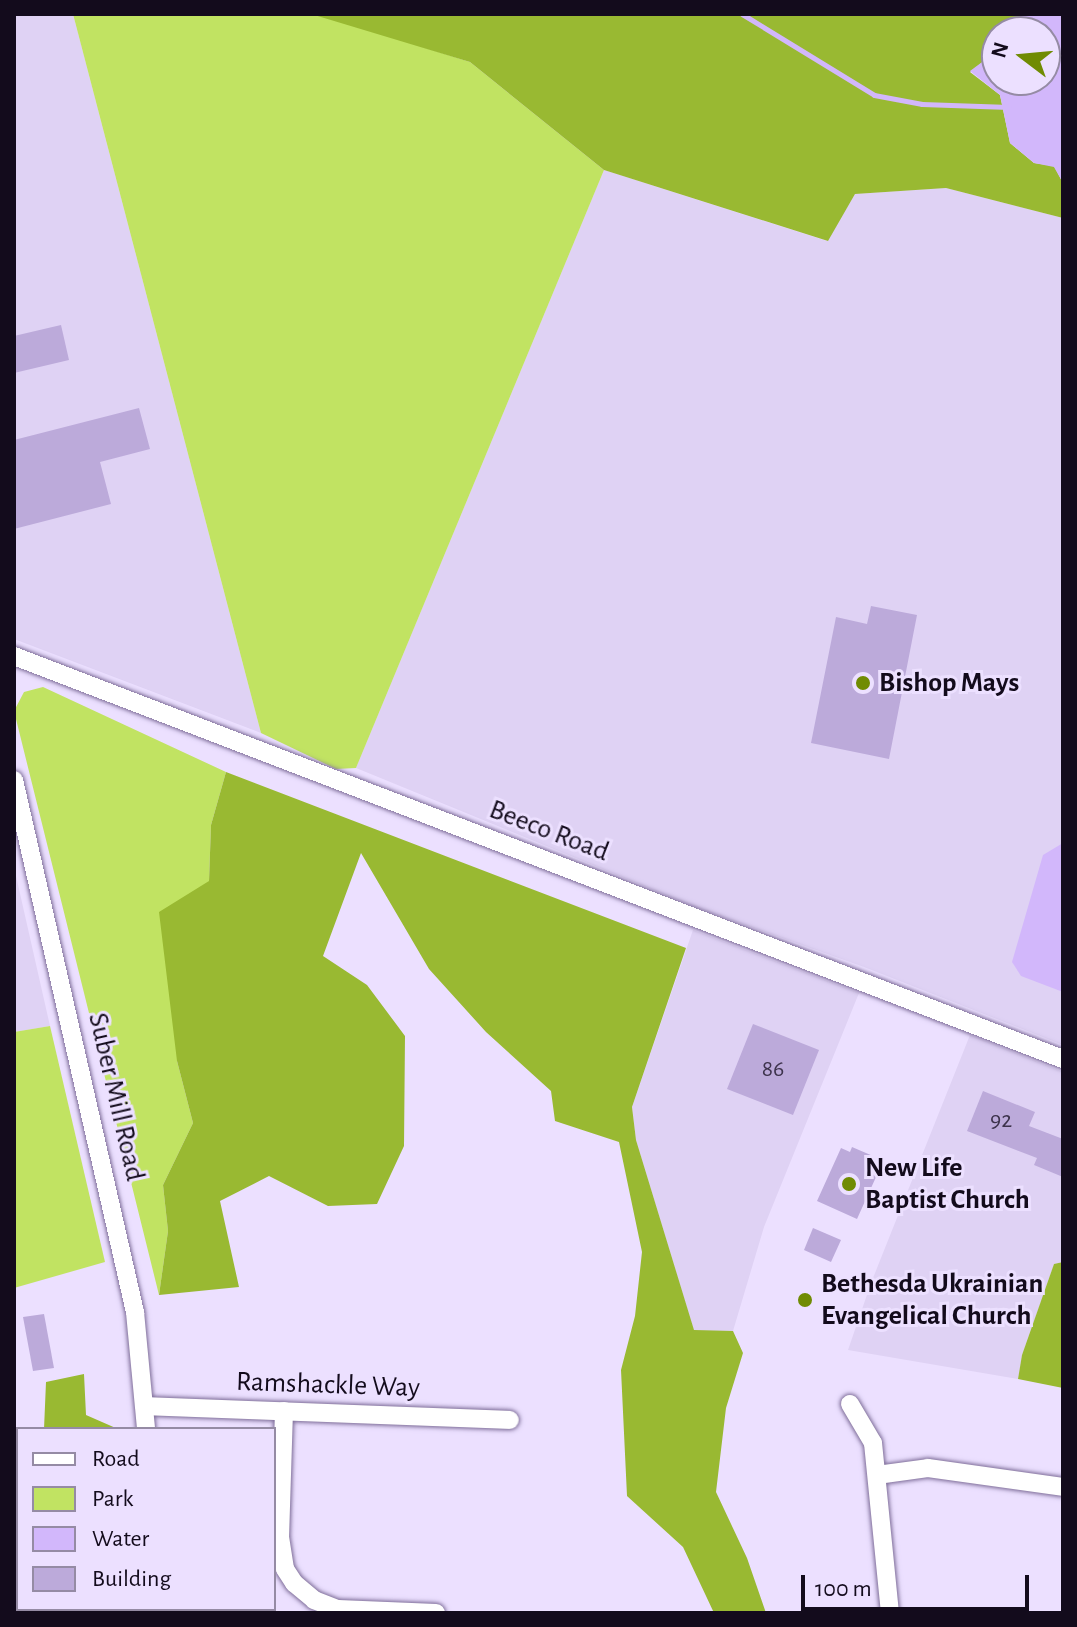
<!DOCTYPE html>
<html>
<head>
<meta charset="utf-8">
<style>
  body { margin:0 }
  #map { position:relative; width:1077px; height:1627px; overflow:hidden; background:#ece0ff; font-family:"Alegreya Sans",sans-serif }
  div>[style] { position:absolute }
  .built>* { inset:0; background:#dfd2f4 }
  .green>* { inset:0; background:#c1e362 }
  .forest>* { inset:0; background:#99b932 }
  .water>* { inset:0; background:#d2b7fb }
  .stream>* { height:5px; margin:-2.5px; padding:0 2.5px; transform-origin:2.5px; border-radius:2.5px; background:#d2b7fb }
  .building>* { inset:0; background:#bcaada }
  .roads { filter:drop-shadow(0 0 2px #7f6e9a) drop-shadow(0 0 2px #7f6e9a) }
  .minor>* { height:18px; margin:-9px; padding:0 9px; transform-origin:9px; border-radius:9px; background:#fff }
  .dots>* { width:22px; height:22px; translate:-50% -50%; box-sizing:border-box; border:4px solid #ece0ff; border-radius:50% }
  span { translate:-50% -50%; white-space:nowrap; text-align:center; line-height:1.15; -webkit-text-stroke:6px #ece0ff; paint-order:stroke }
  .number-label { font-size:24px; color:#3d334c }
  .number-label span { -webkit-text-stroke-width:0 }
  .poi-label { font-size:28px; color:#130b1c; font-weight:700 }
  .left { translate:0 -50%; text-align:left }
  .street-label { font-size:28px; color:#130b1c }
  .frame { position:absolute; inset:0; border:16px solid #130b1c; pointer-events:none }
  .legend { position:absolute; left:16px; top:1427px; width:260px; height:184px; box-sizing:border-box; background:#ece0ff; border:2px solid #958ba4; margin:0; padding:10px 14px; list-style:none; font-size:24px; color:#130b1c }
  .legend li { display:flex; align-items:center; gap:16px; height:40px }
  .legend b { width:40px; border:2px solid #958ba4 }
  .north { position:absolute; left:981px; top:16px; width:80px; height:80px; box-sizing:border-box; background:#ece0ff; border:2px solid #958ba4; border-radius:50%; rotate:286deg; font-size:22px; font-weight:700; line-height:32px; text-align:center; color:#130b1c }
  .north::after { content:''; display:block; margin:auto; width:28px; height:36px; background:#708b03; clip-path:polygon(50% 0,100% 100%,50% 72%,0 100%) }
  .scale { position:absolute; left:801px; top:1575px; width:228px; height:36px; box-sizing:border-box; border:4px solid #130b1c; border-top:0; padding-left:10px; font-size:24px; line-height:28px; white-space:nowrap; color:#130b1c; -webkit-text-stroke:6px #ece0ff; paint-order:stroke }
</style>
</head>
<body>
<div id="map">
  <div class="built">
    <i style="clip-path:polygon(14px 14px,73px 14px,261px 733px,14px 639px)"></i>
    <i style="clip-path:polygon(604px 170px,827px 241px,855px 194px,946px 188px,1063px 218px,1063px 1045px,864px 967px,698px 908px,356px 768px)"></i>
    <i style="clip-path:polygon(14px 867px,50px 1026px,14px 1032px)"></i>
    <i style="clip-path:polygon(693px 930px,859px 993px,764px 1227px,733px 1331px,694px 1331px,636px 1140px,632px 1107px)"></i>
    <i style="clip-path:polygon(970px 1035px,1063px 1072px,1063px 1262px,1054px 1264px,1022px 1355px,1018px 1379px,848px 1350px,871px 1283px)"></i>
  </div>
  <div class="green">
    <i style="clip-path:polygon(73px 14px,325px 16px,470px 62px,604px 170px,356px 768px,336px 769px,261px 733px)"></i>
    <i style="clip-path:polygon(43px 687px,226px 772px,211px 825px,209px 881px,177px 1061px,193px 1123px,163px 1185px,168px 1231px,159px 1295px,14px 711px,24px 692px)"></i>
    <i style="clip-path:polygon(50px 1026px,105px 1262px,14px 1288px,14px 1032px)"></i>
  </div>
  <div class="forest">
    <i style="clip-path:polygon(311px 14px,1021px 14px,1018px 32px,997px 32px,997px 51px,970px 72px,1000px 95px,1010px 143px,1034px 163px,1054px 166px,1063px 183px,1063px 218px,946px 188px,855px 194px,828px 241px,604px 170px,470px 62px)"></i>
    <i style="clip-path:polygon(226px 772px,686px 948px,632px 1107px,636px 1140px,694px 1330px,733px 1331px,743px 1353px,726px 1408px,716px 1492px,747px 1558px,766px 1613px,714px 1613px,683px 1547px,627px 1496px,621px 1370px,635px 1316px,642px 1252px,619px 1142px,555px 1121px,551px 1091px,486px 1032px,429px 969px,361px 853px,323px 956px,367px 985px,405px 1036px,404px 1146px,377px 1204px,328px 1206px,269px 1176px,220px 1201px,239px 1287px,159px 1295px,168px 1231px,163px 1185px,193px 1123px,177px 1061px,159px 912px,209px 881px,211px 825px)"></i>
    <i style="clip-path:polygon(1063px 1262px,1063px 1388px,1018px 1379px,1022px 1355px,1054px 1264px)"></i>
    <i style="clip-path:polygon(84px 1374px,86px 1415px,118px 1429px,44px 1429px,46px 1382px)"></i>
    <i style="clip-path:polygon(18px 1480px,18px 1609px,100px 1609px,99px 1613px,14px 1613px,14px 1481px)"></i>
  </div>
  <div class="water">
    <i style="clip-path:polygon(1021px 14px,1063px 14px,1063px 183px,1054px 167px,1034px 163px,1010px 143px,1000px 95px,970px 71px,997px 51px,997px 80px,1045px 80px,1045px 32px,1018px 32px)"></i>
    <i style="clip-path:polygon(1063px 843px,1063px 992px,1021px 976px,1012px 962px,1043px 855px)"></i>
  </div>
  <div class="stream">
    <i style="left:742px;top:14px;width:155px;rotate:31.5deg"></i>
    <i style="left:874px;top:95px;width:49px;rotate:10.6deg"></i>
    <i style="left:922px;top:104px;width:87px;rotate:2deg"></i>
  </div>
  <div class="building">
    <i style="clip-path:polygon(61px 325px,69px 360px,14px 373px,14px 336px)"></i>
    <i style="clip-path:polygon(139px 408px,150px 449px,100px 462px,111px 504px,14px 529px,14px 440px)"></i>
    <i style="clip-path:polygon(871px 606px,917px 615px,889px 759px,811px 743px,836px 617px,867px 624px)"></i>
    <i style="clip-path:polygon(753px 1024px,819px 1050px,793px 1115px,727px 1089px)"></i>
    <i style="clip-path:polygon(983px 1091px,1035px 1112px,1029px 1126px,1063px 1139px,1063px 1177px,1034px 1165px,1037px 1158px,967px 1131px)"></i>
    <i style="clip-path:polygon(852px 1147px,873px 1156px,871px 1161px,881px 1166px,857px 1219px,817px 1201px,841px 1148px,850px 1152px)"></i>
    <i style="clip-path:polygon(813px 1228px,841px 1240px,831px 1262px,804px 1250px)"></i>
    <i style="clip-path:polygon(44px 1314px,54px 1368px,33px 1371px,23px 1317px)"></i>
  </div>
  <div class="roads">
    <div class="minor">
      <i style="left:14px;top:656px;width:1124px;rotate:21.02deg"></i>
      <i style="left:14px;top:780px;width:546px;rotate:77.19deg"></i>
      <i style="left:135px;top:1312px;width:118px;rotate:84.6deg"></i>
      <i style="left:850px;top:1404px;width:45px;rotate:59.5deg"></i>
      <i style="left:873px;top:1443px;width:171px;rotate:84.3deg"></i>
      <i style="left:145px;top:1406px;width:365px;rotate:2.2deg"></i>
      <i style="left:284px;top:1411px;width:126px;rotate:91.8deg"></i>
      <i style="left:280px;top:1537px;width:32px;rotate:81deg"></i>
      <i style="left:285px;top:1569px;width:17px;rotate:57deg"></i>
      <i style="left:294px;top:1583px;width:26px;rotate:40deg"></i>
      <i style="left:314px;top:1600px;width:26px;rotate:21deg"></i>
      <i style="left:338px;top:1609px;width:98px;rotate:2.3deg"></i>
      <i style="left:877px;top:1475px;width:51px;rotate:-7.8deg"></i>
      <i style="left:928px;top:1468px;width:136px;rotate:8deg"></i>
      <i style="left:111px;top:1613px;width:4px;rotate:-76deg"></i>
    </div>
  </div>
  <div class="dots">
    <i style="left:863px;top:683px;background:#708b03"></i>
    <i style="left:849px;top:1184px;background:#708b03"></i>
    <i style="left:805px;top:1300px;background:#708b03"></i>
  </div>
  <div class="number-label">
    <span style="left:773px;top:1070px">86</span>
    <span style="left:1001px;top:1121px">92</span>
  </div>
  <div class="poi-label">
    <span class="left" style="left:879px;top:683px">Bishop Mays</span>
    <span class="left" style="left:865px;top:1184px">New Life<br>Baptist Church</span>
    <span class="left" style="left:821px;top:1300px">Bethesda Ukrainian<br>Evangelical Church</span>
  </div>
  <div class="street-label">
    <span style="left:549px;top:831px;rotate:21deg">Beeco Road</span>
    <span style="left:116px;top:1097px;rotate:77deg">Suber Mill Road</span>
    <span style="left:328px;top:1385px;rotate:2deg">Ramshackle Way</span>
  </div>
  <div class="frame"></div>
  <ul class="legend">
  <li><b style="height:10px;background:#fff"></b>Road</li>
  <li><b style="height:22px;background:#c1e362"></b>Park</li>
  <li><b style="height:22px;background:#d2b7fb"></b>Water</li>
  <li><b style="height:22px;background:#bcaada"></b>Building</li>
  </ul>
  <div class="north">N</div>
  <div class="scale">100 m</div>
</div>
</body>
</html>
